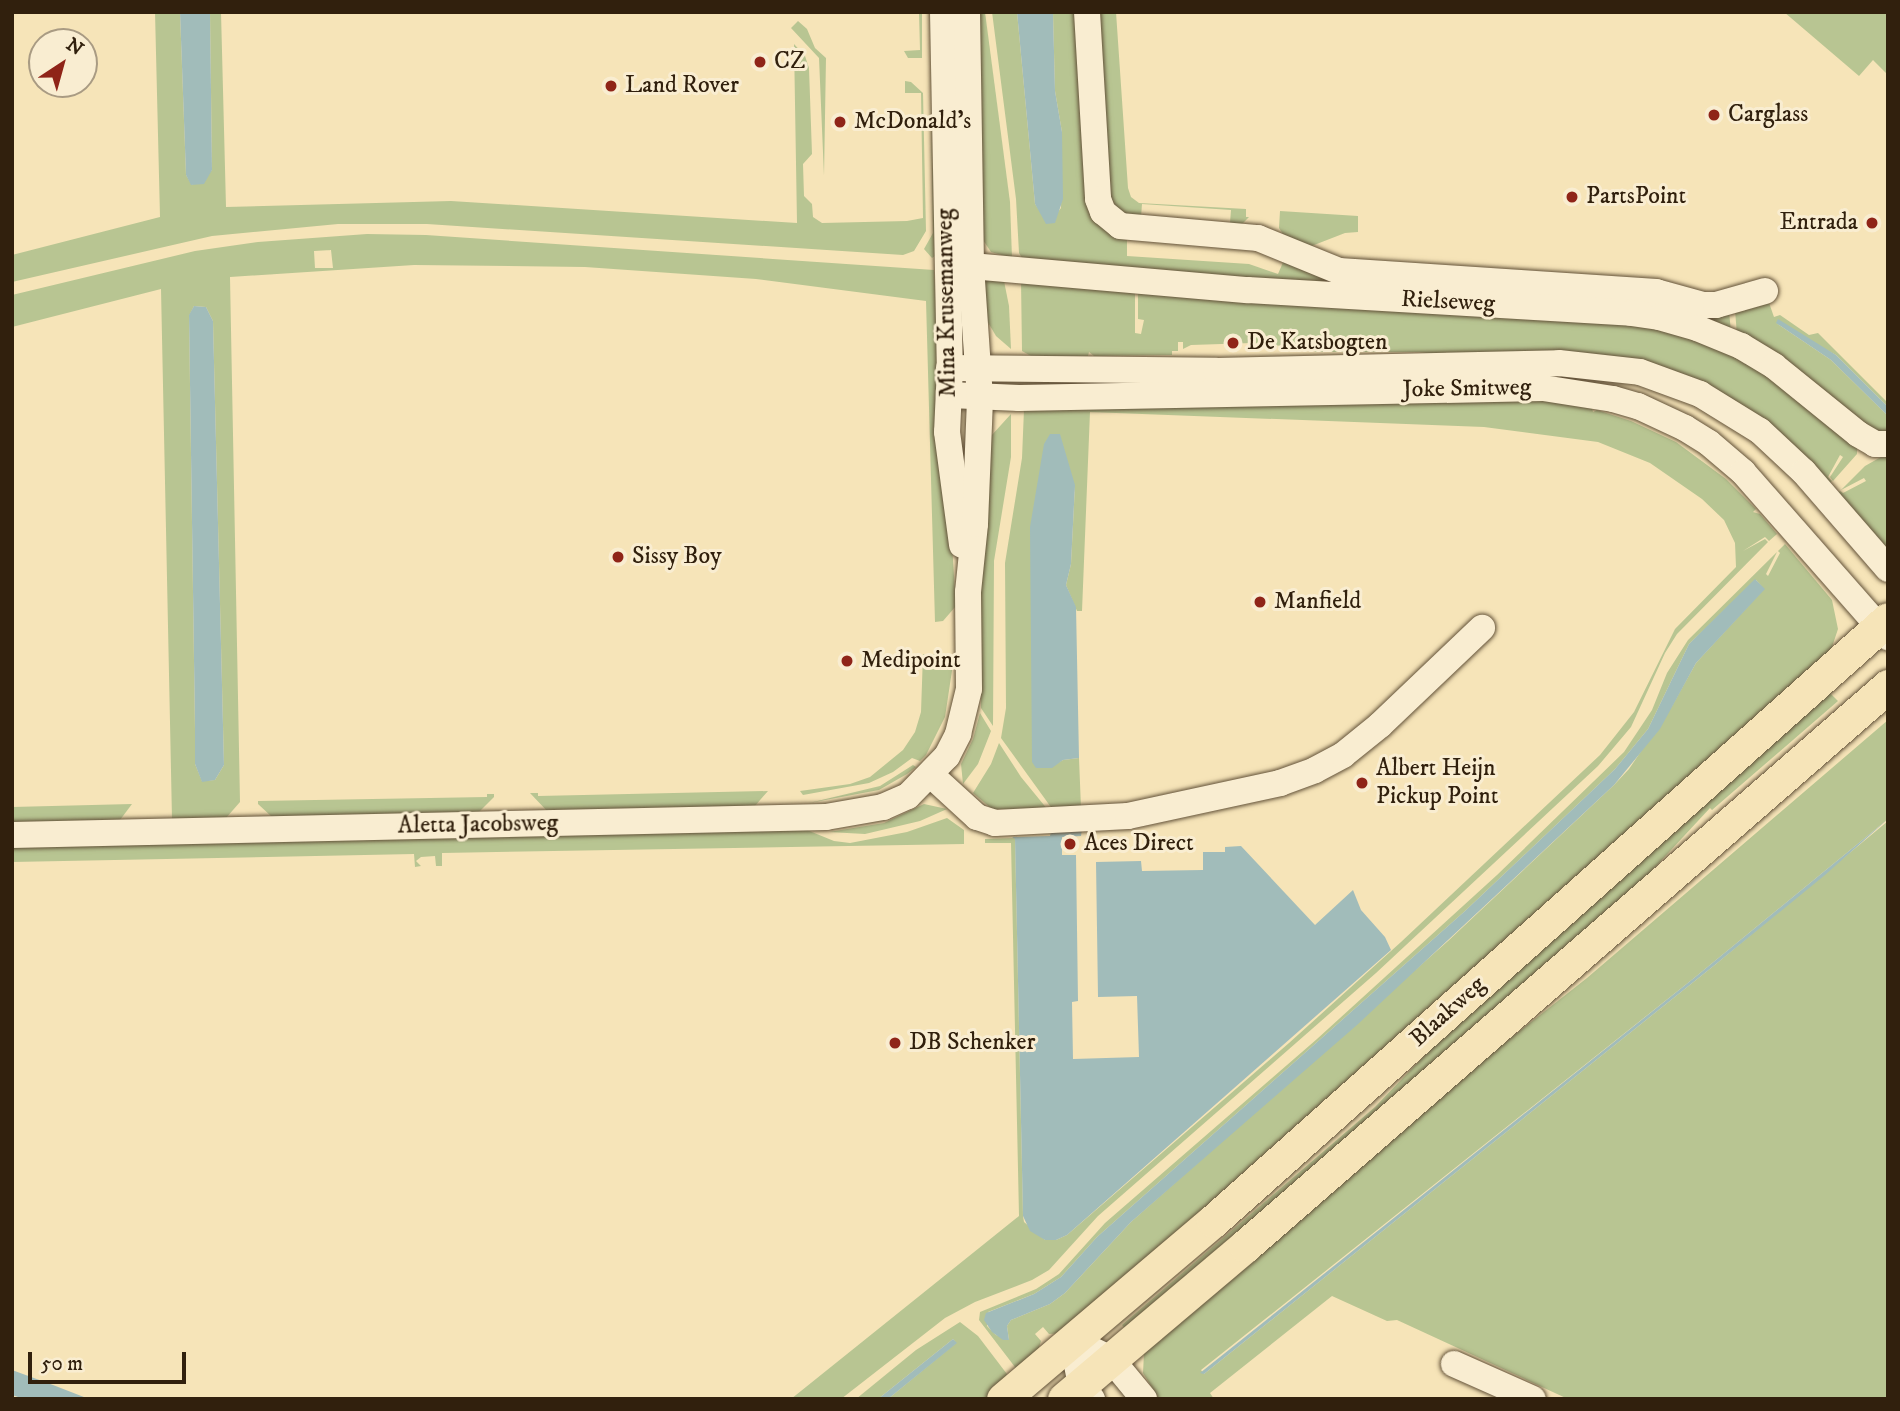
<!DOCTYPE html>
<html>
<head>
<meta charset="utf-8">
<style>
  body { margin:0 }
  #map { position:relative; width:1900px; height:1411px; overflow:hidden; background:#f6e4b8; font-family:"IM FELL DW Pica",serif }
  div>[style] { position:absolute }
  .green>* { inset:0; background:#b8c592 }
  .water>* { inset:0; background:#a1bcba }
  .roads { filter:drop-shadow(0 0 2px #625138) drop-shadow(0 0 2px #625138) }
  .minor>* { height:26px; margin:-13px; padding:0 13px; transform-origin:13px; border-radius:13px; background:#f9edd1 }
  .major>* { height:33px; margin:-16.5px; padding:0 16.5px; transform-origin:16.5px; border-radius:16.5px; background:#f6e4b8 }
  .dots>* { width:19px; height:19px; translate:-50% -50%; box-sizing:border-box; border:4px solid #f9edd1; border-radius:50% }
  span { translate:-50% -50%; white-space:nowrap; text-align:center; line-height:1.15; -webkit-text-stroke:6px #f9edd1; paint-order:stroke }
  .poi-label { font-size:24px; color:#31200d }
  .left { translate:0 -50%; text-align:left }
  .right { translate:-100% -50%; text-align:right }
  .street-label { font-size:24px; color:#31200d }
  .frame { position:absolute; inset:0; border:14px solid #31200d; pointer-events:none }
  .north { position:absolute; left:28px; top:28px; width:70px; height:70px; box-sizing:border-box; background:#f9edd1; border:2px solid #a99b83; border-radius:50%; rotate:36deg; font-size:19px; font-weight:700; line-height:28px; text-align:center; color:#31200d }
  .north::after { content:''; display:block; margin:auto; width:24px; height:32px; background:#8f2418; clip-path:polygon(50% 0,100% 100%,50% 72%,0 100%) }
  .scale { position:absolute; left:28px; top:1352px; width:158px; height:32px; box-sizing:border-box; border:4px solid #31200d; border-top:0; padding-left:9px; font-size:21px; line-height:24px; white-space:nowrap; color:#31200d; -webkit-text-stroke:5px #f9edd1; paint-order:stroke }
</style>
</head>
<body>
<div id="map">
  <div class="green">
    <i style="clip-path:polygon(155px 12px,180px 12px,186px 175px,192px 185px,212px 170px,210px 12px,221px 12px,226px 207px,451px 201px,797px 223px,794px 44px,805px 56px,809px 68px,812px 154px,803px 164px,804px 196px,812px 204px,813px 217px,822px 223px,907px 221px,923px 218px,921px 93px,905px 93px,905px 81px,911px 82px,923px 93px,926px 231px,914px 251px,903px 255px,427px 224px,338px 224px,212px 236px,12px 282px,12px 255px,160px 217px)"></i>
    <i style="clip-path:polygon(919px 12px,922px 12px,922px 58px,908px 58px,904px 51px,920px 50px)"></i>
    <i style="clip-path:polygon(975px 12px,985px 12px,1010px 202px,1012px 258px,991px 252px,981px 237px)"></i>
    <i style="clip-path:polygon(992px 12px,1017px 12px,1035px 204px,1044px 217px,1054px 217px,1061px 208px,1062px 132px,1055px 91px,1053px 12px,1076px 12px,1118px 238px,1127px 240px,1127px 256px,1249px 264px,1278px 274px,1284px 260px,1729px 311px,1731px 332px,1022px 258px,1019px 253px,1016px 199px)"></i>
    <i style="clip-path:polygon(1098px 12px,1116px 12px,1128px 188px,1131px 197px,1139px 203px,1246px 209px,1246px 217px,1249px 217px,1242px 224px,1230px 223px,1231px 210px,1142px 204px,1141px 217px,1125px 215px,1116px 207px,1110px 196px)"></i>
    <i style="clip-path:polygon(1784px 12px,1888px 12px,1888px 75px,1873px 60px,1859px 76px)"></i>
    <i style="clip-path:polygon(798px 21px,807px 29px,815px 48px,826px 58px,824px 176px,819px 58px,791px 28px)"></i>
    <i style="clip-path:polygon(931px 116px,935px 256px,932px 258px,924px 249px,933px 233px)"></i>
    <i style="clip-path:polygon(1280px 211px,1358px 216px,1358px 232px,1345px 233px,1309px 247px,1283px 234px,1279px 228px)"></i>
    <i style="clip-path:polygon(evenodd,367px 234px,426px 235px,934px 270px,956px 606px,943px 621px,935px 622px,926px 301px,756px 279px,585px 267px,414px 265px,230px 277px,240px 802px,226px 818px,172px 819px,161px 289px,12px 327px,12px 295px,195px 251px,258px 242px,367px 234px,331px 250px,333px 268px,315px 268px,314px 251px,331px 250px,367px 234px,194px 306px,206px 307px,213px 321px,224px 765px,215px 780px,202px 781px,195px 764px,195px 729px,189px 316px,194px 306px)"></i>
    <i style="clip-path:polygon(980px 276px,1004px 281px,1009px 306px,1011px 349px,996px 336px,986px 319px)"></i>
    <i style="clip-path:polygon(1021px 281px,1135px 288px,1135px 333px,1141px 334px,1144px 320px,1138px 319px,1138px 288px,1653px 324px,1738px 354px,1857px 446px,1857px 454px,1833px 481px,1830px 477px,1843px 457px,1840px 455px,1828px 477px,1832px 481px,1826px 487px,1706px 389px,1419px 352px,1315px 352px,1314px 349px,1252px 343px,1191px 345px,1183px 349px,1183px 342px,1178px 342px,1178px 351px,1172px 351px,1172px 355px,1094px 356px,1089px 352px,1088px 356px,1031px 356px,1022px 351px)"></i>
    <i style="clip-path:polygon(1768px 300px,1774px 317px,1780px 315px,1809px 335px,1818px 333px,1888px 403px,1888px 407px,1836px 355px,1776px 323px,1831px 360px,1888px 416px,1888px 436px,1878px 436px,1737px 335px,1735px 310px)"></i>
    <i style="clip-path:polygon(1514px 395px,1592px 408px,1593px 412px,1597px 410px,1631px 421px,1676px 442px,1726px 479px,1756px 509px,1753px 512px,1760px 514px,1777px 534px,1769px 541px,1765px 537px,1743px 551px,1765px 539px,1768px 542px,1677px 634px,1665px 653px,1631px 727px,1598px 766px,1376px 973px,1098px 1216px,1049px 1270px,1032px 1280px,975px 1302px,945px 1318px,841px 1399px,791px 1399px,1019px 1216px,1011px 843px,985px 843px,985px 839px,1015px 838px,1023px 1216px,1024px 1222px,1045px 1240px,1056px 1240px,1067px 1235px,1289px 1043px,1401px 942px,1600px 755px,1634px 712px,1675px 629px,1736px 567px,1735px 543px,1724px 520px,1702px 499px,1650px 463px,1598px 442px,1484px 427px,1090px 412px,1082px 611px,1077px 611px,1066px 585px,1071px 564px,1075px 485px,1036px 768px,1049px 768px,1063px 760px,1079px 758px,1081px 808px,1053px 810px,1001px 738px,1006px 708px,1005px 563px,1022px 458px,1024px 409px)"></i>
    <i style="clip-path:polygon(1011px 414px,1011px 457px,994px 561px,993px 726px,981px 708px,980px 601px,991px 436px)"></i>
    <i style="clip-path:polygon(1888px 453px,1888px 548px,1834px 497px,1840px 491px,1843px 493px,1866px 481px,1864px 478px,1841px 490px,1865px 466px)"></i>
    <i style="clip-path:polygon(evenodd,1785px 544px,1832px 600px,1838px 629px,1831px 650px,1063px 1333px,1049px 1334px,1043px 1327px,1035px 1334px,1041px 1341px,1037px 1354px,1018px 1371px,979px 1320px,980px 1312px,1036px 1289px,1059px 1274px,1105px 1223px,1317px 1039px,1497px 875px,1624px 752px,1652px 710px,1667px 673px,1688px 640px,1777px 552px,1766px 574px,1768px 576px,1780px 553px,1778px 551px,1785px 544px,1756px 580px,1764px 589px,1696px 663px,1672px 706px,1629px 769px,1614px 785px,1448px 941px,1131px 1222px,1065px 1293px,1050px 1304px,1011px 1320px,1007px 1326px,1009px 1340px,996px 1335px,987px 1326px,988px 1312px,1034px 1294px,1061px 1277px,1097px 1237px,1465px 911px,1615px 769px,1648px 729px,1689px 644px,1756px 580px)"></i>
    <i style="clip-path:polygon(923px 654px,942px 654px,953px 664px,945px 717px,926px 755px,920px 761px,912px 758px,893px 772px,869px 783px,803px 795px,800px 791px,850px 784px,870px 777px,903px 750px,915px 732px,921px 712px)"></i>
    <i style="clip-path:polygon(1826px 689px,1838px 701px,1712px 810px,1710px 808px,1645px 878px,1127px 1331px,1122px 1325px,1375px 1107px,1456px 1023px)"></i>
    <i style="clip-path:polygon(980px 713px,991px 731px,978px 764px,963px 784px,961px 764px,973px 739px)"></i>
    <i style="clip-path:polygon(1888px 720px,1888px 819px,1694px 978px,1201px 1370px,1204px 1374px,1716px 964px,1888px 821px,1887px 1399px,1568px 1399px,1397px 1320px,1387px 1321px,1332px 1296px,1210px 1393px,1214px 1399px,1159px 1399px,1143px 1373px,1144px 1353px,1399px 1126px,1587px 978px)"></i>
    <i style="clip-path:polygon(999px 743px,1021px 777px,1048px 810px,992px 809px,973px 793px,991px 764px)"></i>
    <i style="clip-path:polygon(913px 765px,916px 767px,907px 774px,879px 790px,809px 803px,880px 786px)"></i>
    <i style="clip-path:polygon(768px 791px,754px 807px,548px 812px,530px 793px,538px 793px,538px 796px)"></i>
    <i style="clip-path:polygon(487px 794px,494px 794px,494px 797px,478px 813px,272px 817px,258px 804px,258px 801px,487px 797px)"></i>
    <i style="clip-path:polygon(132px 804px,120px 820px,12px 822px,12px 807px)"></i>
    <i style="clip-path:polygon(924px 804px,947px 809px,920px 821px,865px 834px,829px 832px,884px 823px)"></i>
    <i style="clip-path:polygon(947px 818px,964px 830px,964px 844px,442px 853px,442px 866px,436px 866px,435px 856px,421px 857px,416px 861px,421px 866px,415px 867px,414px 854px,12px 862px,12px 846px,807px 830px,834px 841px,850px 843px,907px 832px)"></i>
    <i style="clip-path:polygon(960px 1322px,978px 1336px,1010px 1378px,985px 1399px,888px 1399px,956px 1343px,953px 1339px,878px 1399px,856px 1399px,916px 1350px)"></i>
  </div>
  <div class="water">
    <i style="clip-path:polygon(180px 12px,210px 12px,212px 170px,204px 184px,191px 185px,186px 175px)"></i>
    <i style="clip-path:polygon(1017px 12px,1053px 12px,1055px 91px,1062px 132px,1063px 199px,1055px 223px,1046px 224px,1035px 204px)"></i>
    <i style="clip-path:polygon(194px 306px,206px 307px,213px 321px,224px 765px,215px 780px,202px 782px,195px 764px,195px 729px,189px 315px)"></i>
    <i style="clip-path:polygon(1778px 319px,1836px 355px,1888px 407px,1888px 416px,1831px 360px,1776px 323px)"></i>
    <i style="clip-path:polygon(1050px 434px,1060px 434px,1075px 485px,1071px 564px,1066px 585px,1076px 607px,1079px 758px,1063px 760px,1052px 768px,1036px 768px,1032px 762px,1030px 527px,1044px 444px)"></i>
    <i style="clip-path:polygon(1755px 579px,1765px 589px,1696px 663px,1660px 729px,1614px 785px,1357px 1025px,1131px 1222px,1065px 1293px,1050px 1304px,1011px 1320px,1007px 1326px,1009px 1340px,1003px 1340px,992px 1332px,984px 1320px,986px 1313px,1034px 1294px,1061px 1277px,1097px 1237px,1465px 911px,1615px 769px,1648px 729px,1689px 644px)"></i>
    <i style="clip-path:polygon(1888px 819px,1825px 875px,1716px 964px,1204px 1374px,1200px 1373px,1694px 978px)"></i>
    <i style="clip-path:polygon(1082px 829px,1081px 836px,1062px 837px,1062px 855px,1076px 855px,1078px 1001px,1072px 1002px,1073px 1059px,1139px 1057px,1137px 996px,1098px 997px,1096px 862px,1141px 861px,1142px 871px,1203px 870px,1203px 852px,1225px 852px,1225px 847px,1241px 846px,1315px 925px,1353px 890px,1361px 910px,1385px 937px,1391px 950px,1067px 1235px,1056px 1240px,1045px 1240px,1030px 1231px,1023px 1216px,1015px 839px,1012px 837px,1050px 836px,1051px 831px)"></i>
    <i style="clip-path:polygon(953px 1339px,957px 1343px,888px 1399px,878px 1399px)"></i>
    <i style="clip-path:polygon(12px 1370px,53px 1385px,89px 1399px,24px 1399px,12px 1395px)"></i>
  </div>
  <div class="roads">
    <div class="minor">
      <i style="left:943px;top:12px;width:355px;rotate:88.9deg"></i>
      <i style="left:950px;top:367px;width:65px;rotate:92.6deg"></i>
      <i style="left:947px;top:432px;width:114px;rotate:82.4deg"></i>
      <i style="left:1087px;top:12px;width:187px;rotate:86.6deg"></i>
      <i style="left:1098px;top:199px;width:14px;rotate:69deg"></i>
      <i style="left:1103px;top:212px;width:22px;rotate:39deg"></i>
      <i style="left:1120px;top:226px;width:139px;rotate:5deg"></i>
      <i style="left:1258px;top:238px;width:87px;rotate:22.2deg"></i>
      <i style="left:1339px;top:271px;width:318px;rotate:3.8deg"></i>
      <i style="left:1656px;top:292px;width:49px;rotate:15.5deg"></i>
      <i style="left:1703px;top:305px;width:13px"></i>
      <i style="left:1716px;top:305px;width:51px;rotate:-15.9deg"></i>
      <i style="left:971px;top:266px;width:278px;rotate:5deg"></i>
      <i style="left:1248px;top:290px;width:384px;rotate:3.4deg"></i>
      <i style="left:1631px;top:313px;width:28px;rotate:8deg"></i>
      <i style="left:1659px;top:317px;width:40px;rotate:16deg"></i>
      <i style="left:1697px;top:328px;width:48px;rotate:22.2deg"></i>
      <i style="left:1741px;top:346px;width:39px;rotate:31deg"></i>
      <i style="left:1774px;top:366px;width:108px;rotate:39deg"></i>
      <i style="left:1858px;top:434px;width:20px;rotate:30deg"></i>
      <i style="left:1875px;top:444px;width:13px"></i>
      <i style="left:949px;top:368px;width:267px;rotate:0.6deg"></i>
      <i style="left:1216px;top:371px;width:343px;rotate:-1.3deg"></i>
      <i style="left:1559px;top:363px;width:81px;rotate:6.3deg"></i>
      <i style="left:1640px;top:372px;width:64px;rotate:20.1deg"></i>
      <i style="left:1700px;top:394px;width:70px;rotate:31.7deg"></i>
      <i style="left:1760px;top:431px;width:60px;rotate:43deg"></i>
      <i style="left:1804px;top:472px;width:128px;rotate:49.1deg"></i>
      <i style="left:950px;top:395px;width:69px;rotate:2.5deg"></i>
      <i style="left:1019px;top:398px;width:524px;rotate:-1.09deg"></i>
      <i style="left:1543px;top:388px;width:71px;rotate:8.9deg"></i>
      <i style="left:1613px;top:399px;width:26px;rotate:16deg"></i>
      <i style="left:1638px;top:406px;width:52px;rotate:25.1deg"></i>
      <i style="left:1685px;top:428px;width:28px;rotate:32deg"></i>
      <i style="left:1709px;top:443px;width:45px;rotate:40.5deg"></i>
      <i style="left:1743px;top:472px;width:220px;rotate:48.7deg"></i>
      <i style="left:931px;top:775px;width:62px;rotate:42.4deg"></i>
      <i style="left:977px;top:817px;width:19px;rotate:18deg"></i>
      <i style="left:995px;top:823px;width:133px;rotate:-3deg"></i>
      <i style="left:1128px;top:816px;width:156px;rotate:-12.2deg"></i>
      <i style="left:1280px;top:783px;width:37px;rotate:-20deg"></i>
      <i style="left:1315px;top:770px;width:32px;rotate:-28deg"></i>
      <i style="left:1343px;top:755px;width:48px;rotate:-39deg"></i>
      <i style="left:1380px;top:725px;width:141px;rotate:-43.6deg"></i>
      <i style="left:12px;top:835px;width:814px;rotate:-1.27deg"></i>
      <i style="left:826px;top:817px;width:58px;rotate:-10deg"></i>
      <i style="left:883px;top:807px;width:27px;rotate:-24deg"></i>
      <i style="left:908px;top:796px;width:56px;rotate:-45.7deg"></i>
      <i style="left:947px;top:756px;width:25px;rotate:-63deg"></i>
      <i style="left:958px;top:734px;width:46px;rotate:-76.3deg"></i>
      <i style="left:969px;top:689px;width:97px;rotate:-90.6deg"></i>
      <i style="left:968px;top:592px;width:68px;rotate:-84.1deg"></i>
      <i style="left:975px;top:524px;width:126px;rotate:-87.7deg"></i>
      <i style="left:980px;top:398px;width:132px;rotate:-93.9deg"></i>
      <i style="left:971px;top:266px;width:254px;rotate:-90.9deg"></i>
      <i style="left:1072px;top:1340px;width:43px;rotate:26deg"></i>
      <i style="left:1111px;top:1359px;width:52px;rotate:50.5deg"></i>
      <i style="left:1072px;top:1340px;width:46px;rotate:78.7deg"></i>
      <i style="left:1081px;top:1385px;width:18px;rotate:52deg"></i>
      <i style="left:1454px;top:1364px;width:86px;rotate:23.9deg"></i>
    </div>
    <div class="major">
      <i style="left:1003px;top:1399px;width:275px;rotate:-40.3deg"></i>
      <i style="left:1213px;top:1221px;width:904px;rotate:-41.73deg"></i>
      <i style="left:1064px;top:1399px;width:237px;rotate:-40.2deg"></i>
      <i style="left:1245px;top:1246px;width:853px;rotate:-41.05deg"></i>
    </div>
  </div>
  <div class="dots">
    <i style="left:760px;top:62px;background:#8f2418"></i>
    <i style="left:611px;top:86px;background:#8f2418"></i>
    <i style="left:1714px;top:115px;background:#8f2418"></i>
    <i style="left:840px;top:122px;background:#8f2418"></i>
    <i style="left:1572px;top:197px;background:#8f2418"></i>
    <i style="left:1872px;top:223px;background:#8f2418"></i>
    <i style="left:1233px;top:343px;background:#8f2418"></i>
    <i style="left:618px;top:557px;background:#8f2418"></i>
    <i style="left:1260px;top:602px;background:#8f2418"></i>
    <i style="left:847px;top:661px;background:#8f2418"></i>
    <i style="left:1362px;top:783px;background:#8f2418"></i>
    <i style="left:1070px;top:844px;background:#8f2418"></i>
    <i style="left:895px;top:1043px;background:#8f2418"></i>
  </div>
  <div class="poi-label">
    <span class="left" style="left:774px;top:62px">CZ</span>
    <span class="left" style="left:625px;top:86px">Land Rover</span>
    <span class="left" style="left:1728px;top:115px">Carglass</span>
    <span class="left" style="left:854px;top:122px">McDonald's</span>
    <span class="left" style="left:1586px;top:197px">PartsPoint</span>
    <span class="right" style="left:1858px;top:223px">Entrada</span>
    <span class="left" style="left:1247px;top:343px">De Katsbogten</span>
    <span class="left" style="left:632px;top:557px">Sissy Boy</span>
    <span class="left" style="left:1274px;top:602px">Manfield</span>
    <span class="left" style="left:861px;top:661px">Medipoint</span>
    <span class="left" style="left:1376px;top:783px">Albert Heijn<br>Pickup Point</span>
    <span class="left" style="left:1084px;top:844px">Aces Direct</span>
    <span class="left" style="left:909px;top:1043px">DB Schenker</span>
  </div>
  <div class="street-label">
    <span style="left:1448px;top:302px;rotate:3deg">Rielseweg</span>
    <span style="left:947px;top:303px;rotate:-91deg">Mina Krusemanweg</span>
    <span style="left:1467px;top:389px;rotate:-1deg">Joke Smitweg</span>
    <span style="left:478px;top:825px;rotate:-1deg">Aletta Jacobsweg</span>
    <span style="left:1448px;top:1012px;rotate:-42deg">Blaakweg</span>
  </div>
  <div class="frame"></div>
  <div class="north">N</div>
  <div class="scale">50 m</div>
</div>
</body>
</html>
